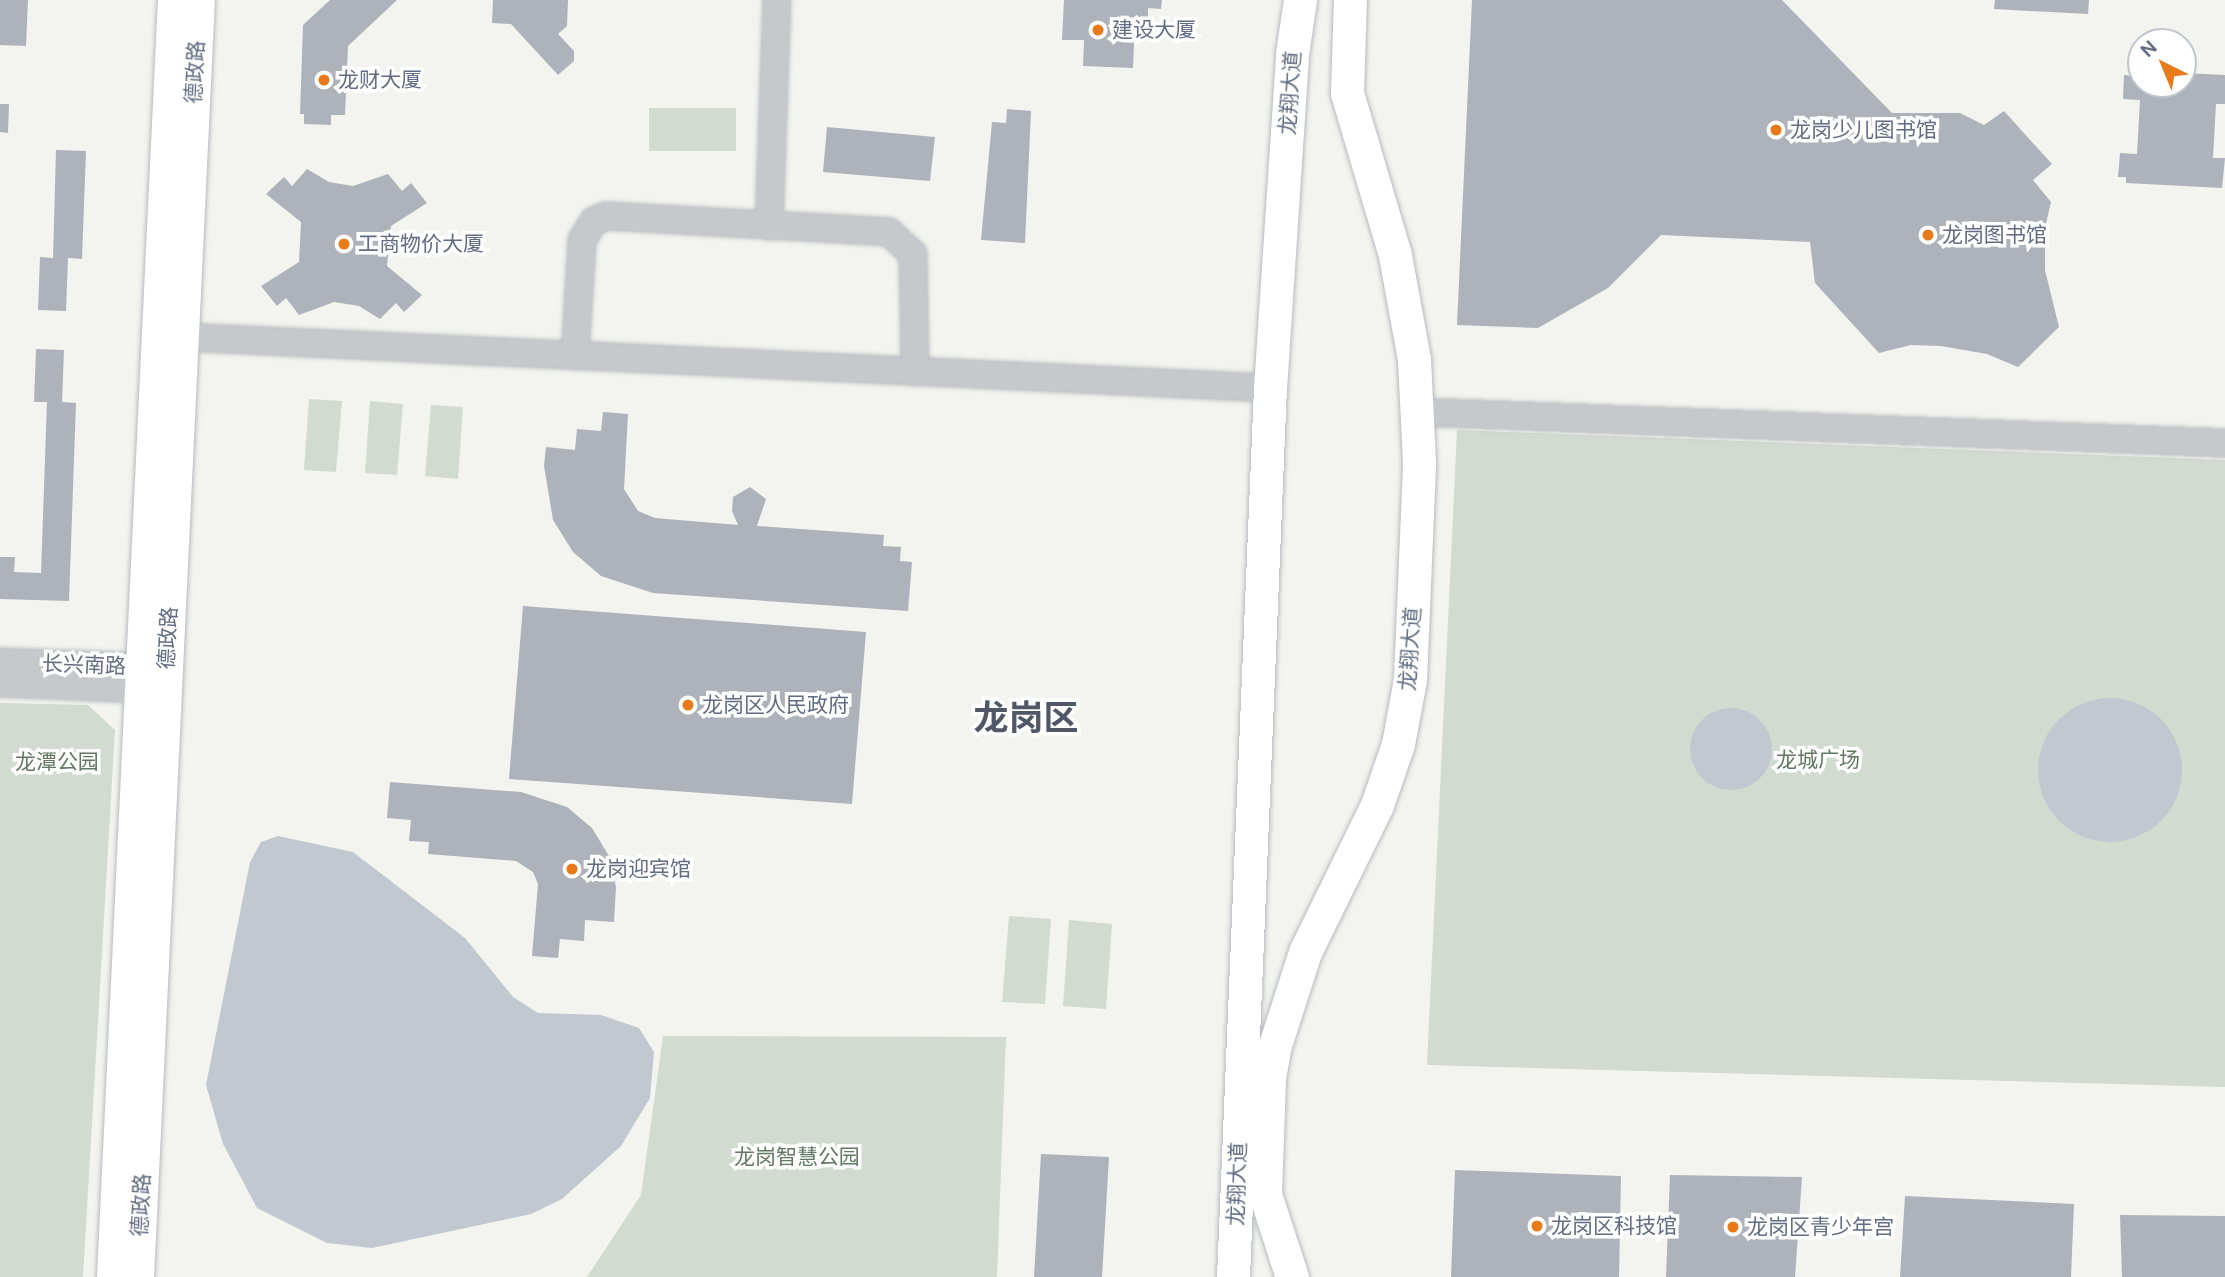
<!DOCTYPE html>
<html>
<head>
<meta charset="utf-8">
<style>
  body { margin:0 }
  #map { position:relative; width:2225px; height:1277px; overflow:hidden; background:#f3f4ef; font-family:"DM Sans","Noto Sans SC",sans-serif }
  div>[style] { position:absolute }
  .green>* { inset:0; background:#d2dbd0 }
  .water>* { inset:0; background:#c1c8cf }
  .round { border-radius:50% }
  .building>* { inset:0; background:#aeb2ba }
  .roads { filter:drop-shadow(0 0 2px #b8babf) drop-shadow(0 0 2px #b8babf) }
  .minor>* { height:26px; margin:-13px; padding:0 13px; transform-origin:13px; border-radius:13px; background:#c6c8cc }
  .major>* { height:33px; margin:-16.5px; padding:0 16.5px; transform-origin:16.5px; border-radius:16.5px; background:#fff }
  .dots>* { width:19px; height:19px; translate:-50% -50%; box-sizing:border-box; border:4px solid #fff; border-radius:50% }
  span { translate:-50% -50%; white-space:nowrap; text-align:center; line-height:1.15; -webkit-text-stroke:7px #fff; paint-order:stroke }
  .poi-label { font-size:21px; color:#626c82 }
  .left { translate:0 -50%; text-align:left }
  .street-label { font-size:21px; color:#626c82 }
  .park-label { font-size:21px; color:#617961 }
  .town-label { font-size:35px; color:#505767; font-weight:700 }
  .north { position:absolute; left:2127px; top:28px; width:70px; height:70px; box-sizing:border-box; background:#fff; border:2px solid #c0c4cd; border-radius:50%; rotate:317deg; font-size:19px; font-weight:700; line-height:28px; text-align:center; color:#626c82 }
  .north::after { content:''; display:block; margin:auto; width:24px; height:32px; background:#e97a1a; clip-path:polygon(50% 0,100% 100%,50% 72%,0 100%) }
</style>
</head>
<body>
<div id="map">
  <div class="green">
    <i style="clip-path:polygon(649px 108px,736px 108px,736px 151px,649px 151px)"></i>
    <i style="clip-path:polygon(309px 399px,342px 401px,336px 472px,304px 470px)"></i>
    <i style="clip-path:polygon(370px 401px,403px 404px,397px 475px,365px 473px)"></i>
    <i style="clip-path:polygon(431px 405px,463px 407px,458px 479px,425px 476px)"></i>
    <i style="clip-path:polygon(1457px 430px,2225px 460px,2225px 1087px,1427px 1065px)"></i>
    <i style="clip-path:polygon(0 703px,88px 705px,115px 730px,83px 1277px,0 1277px)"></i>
    <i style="clip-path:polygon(1009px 916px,1051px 919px,1045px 1004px,1002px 1002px)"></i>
    <i style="clip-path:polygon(1069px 920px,1112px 924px,1106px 1009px,1063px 1006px)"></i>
    <i style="clip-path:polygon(663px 1036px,1006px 1037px,997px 1277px,587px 1277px,641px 1195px)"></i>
  </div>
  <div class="water">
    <i class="round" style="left:2038px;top:698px;width:144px;height:144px"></i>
    <i class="round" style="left:1690px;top:708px;width:82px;height:82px"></i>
    <i style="clip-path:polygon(278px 836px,353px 852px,465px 938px,513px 997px,538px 1013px,601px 1015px,639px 1028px,654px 1052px,650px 1098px,621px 1146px,562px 1199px,531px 1214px,372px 1248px,327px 1243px,257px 1208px,223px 1144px,206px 1085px,250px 862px,261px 842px)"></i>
  </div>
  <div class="building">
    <i style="clip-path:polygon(0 0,28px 0,26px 46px,0 45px)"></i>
    <i style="clip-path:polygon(330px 0,397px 0,348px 46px,345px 115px,331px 115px,331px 125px,304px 124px,304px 114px,300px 114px,303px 25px)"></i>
    <i style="clip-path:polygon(493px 0,568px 0,567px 26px,558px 34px,574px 51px,574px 61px,558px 75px,511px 24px,492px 23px)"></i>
    <i style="clip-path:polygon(1064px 0,1162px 0,1161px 9px,1148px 8px,1148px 21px,1135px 21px,1133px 68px,1083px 66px,1084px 40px,1062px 40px)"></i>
    <i style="clip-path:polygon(1472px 0,1782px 0,1892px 113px,1960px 113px,1984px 125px,2004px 111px,2052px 164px,2033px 180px,2051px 202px,2045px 228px,2045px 270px,2059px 327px,2018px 367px,1987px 354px,1941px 346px,1911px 345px,1879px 353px,1815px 283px,1810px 242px,1661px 235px,1608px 288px,1538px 328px,1457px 325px)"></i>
    <i style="clip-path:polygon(1995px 0,2089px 0,2088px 14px,1994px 9px)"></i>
    <i style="clip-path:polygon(2132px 70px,2141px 70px,2141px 84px,2183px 84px,2183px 73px,2225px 75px,2225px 104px,2216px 104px,2213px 158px,2225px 158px,2222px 188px,2126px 183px,2126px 177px,2118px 177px,2120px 153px,2137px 154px,2140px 100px,2123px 99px,2124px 75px,2132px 76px)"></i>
    <i style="clip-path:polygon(0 104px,9px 104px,8px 133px,0 132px)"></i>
    <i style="clip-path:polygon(1007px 109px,1031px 111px,1025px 243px,981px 240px,992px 122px,1006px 123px)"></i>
    <i style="clip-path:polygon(827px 127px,935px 137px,930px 181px,823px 172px)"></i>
    <i style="clip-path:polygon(56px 150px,86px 151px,82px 259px,68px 258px,66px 311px,38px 310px,40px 257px,53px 258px)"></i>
    <i style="clip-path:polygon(307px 169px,329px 182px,353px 186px,388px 174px,402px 191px,411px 183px,427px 203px,391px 226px,387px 266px,422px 295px,404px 312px,396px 303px,380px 319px,359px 306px,334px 302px,299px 315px,286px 298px,277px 306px,261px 286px,299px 262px,301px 222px,266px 194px,284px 177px,292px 186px)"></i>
    <i style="clip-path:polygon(36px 349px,64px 350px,62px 402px,76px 403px,69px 601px,0 599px,0 557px,15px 557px,14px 572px,41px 573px,47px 402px,34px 402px)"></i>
    <i style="clip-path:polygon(603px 412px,628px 414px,624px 489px,638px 511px,655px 518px,738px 525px,732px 511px,733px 497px,750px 487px,766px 499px,757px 526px,884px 535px,883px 546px,901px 547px,900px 561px,912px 562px,908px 611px,653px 593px,601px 576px,573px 552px,553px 520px,544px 466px,546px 447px,575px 450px,577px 429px,601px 431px)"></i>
    <i style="clip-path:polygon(523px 606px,866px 632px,852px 804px,509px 779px)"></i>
    <i style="clip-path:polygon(390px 782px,521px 792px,567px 807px,592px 828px,609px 856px,616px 887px,614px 922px,585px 920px,584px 941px,560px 939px,558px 958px,532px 956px,538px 884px,533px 872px,516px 861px,428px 854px,429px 842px,409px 841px,411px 820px,387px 818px)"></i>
    <i style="clip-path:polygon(1041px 1154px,1109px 1157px,1102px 1277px,1034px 1277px)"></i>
    <i style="clip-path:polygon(1455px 1170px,1621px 1176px,1619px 1277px,1451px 1277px)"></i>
    <i style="clip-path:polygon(1670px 1175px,1802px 1177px,1795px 1277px,1666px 1277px)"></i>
    <i style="clip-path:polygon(1905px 1196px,2074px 1204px,2071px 1277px,1900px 1277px)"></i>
    <i style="clip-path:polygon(2120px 1215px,2225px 1216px,2225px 1277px,2122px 1277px)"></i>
  </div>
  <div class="roads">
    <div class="minor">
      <i style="left:769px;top:226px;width:226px;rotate:-88deg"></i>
      <i style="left:163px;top:340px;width:19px;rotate:-9deg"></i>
      <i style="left:182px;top:337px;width:1089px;rotate:2.68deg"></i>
      <i style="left:575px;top:356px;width:116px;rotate:-86.5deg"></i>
      <i style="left:582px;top:240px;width:22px;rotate:-58deg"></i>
      <i style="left:594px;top:221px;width:14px;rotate:-21deg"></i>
      <i style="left:607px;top:216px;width:282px;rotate:3.2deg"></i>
      <i style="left:889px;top:232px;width:33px;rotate:43deg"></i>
      <i style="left:913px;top:254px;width:118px;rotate:89deg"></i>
      <i style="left:1418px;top:412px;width:808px;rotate:2.2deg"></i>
      <i style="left:0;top:662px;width:142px;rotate:2deg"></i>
      <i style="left:142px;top:667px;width:18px;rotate:27deg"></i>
      <i style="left:0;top:683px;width:141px;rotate:2.4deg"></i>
      <i style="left:141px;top:689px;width:18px;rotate:-22deg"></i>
    </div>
    <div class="major">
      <i style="left:113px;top:1277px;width:1278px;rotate:-87.27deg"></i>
      <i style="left:137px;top:1277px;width:1278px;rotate:-87.27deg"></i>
      <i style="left:1233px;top:1277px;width:890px;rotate:-87.62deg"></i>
      <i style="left:1270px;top:388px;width:335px;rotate:-86.2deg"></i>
      <i style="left:1292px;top:54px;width:55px;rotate:-81.6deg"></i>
      <i style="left:1292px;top:1277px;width:87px;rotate:-108deg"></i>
      <i style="left:1265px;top:1194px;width:116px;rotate:-88deg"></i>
      <i style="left:1269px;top:1078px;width:34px;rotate:-80deg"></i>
      <i style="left:1275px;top:1045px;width:98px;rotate:-72.1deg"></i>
      <i style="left:1305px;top:952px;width:164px;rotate:-63.9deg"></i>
      <i style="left:1377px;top:805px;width:65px;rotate:-71deg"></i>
      <i style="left:1398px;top:744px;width:65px;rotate:-79.4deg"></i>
      <i style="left:1410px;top:680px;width:218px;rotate:-87.6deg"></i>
      <i style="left:1419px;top:462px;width:103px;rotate:-92.8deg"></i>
      <i style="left:1414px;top:359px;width:106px;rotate:-100.4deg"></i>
      <i style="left:1395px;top:255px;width:169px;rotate:-106.5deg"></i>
      <i style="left:1347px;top:93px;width:93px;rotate:-88.2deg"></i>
    </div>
  </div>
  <div class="dots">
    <i style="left:1098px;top:30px;background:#e97a1a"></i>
    <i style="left:324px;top:80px;background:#e97a1a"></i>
    <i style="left:1776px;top:130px;background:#e97a1a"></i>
    <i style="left:1928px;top:235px;background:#e97a1a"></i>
    <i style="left:344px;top:244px;background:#e97a1a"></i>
    <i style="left:688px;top:705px;background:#e97a1a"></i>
    <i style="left:572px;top:869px;background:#e97a1a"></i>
    <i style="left:1537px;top:1226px;background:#e97a1a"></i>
    <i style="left:1733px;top:1227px;background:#e97a1a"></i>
  </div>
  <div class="poi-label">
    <span class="left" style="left:1112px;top:30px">建设大厦</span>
    <span class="left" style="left:338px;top:80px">龙财大厦</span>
    <span class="left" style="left:1790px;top:130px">龙岗少儿图书馆</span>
    <span class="left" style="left:1942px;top:235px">龙岗图书馆</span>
    <span class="left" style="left:358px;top:244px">工商物价大厦</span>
    <span class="left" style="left:702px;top:705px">龙岗区人民政府</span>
    <span class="left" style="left:586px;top:869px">龙岗迎宾馆</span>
    <span class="left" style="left:1551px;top:1226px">龙岗区科技馆</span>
    <span class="left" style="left:1747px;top:1227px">龙岗区青少年宫</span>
  </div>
  <div class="street-label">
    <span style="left:195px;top:72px;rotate:-87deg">德政路</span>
    <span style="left:1290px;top:93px;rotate:-86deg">龙翔大道</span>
    <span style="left:168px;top:638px;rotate:-87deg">德政路</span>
    <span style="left:1410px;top:649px;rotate:-86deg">龙翔大道</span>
    <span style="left:84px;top:665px;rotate:2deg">长兴南路</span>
    <span style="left:1237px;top:1184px;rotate:-88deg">龙翔大道</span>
    <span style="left:141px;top:1205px;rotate:-87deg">德政路</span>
  </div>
  <div class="park-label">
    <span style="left:1818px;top:760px">龙城广场</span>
    <span style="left:57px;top:762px">龙潭公园</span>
    <span style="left:797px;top:1157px">龙岗智慧公园</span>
  </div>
  <div class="town-label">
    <span style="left:1026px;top:718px">龙岗区</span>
  </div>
  <div class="north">N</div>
</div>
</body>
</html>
